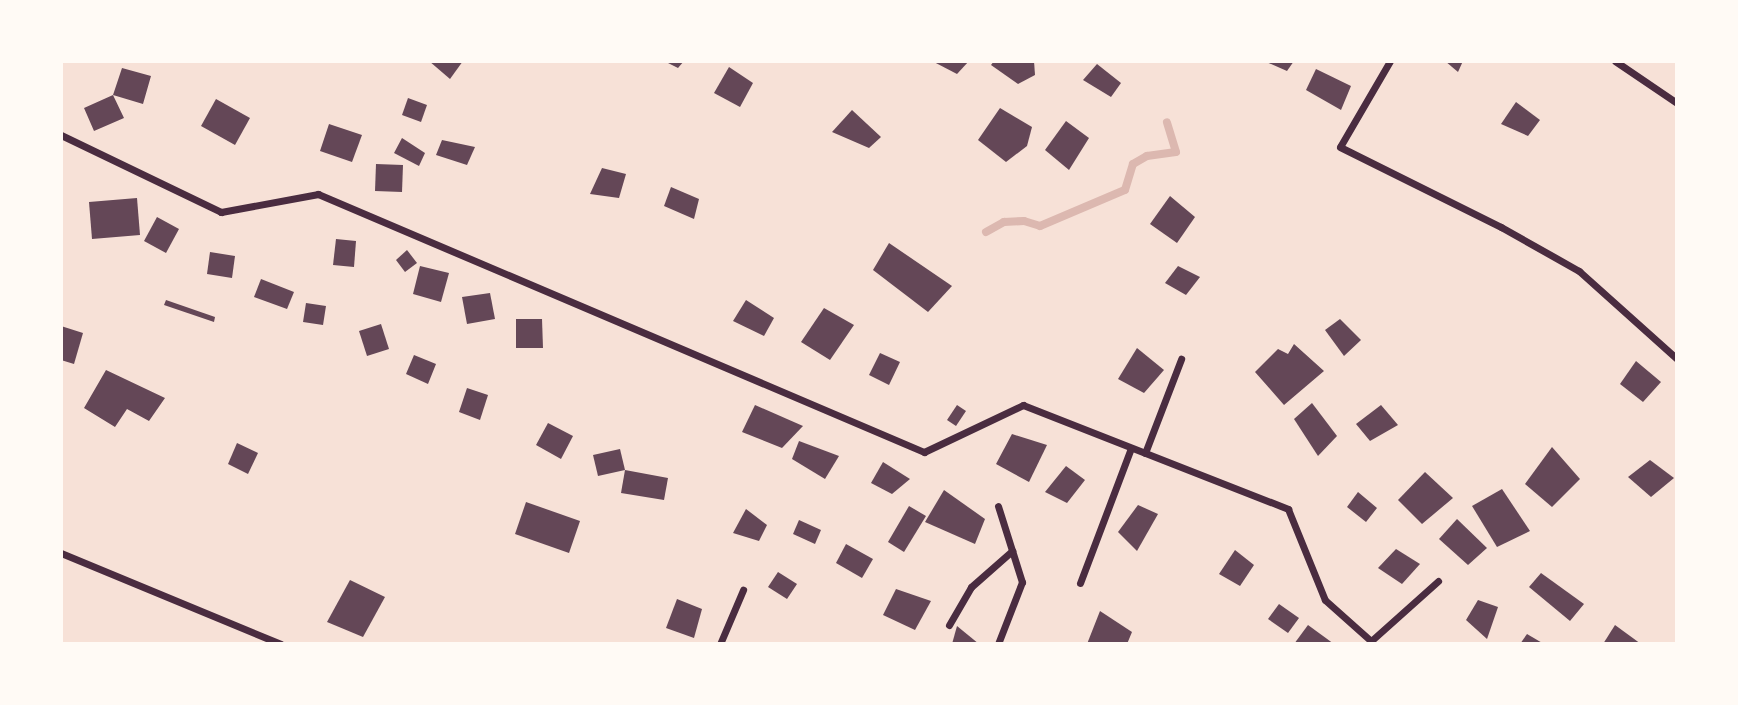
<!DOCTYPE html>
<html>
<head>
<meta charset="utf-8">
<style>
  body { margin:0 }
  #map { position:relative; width:1738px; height:705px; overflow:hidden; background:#f7e1d7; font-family:"Roboto Serif",serif }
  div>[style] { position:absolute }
  .stream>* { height:8px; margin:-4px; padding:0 4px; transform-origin:4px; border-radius:4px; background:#dcb8b0 }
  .building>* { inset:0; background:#644757 }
  .minor>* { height:7px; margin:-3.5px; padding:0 3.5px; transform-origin:3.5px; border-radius:3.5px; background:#4a2c40 }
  span { translate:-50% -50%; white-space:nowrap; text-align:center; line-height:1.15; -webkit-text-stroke:6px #fffaf5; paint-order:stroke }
  .frame { position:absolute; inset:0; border:63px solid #fffaf5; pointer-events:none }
</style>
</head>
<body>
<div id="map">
  <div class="stream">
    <i style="left:986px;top:232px;width:21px;rotate:-29deg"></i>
    <i style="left:1004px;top:222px;width:20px;rotate:-3deg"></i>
    <i style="left:1024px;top:221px;width:17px;rotate:17deg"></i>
    <i style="left:1040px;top:226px;width:92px;rotate:-23deg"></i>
    <i style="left:1125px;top:190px;width:27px;rotate:-73deg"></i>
    <i style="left:1133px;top:164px;width:16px;rotate:-30deg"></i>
    <i style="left:1147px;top:156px;width:29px;rotate:-8deg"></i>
    <i style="left:1176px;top:152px;width:31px;rotate:-107deg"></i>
  </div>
  <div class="building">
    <i style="clip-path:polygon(429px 61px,463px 61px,450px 79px)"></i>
    <i style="clip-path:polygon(664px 61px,684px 61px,678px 68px)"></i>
    <i style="clip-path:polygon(932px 61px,969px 61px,957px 74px)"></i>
    <i style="clip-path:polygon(994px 61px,1034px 61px,1035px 75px,1018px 84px,991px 65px)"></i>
    <i style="clip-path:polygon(1264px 61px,1294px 61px,1287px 71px)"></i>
    <i style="clip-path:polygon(1445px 61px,1463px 61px,1458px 72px)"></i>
    <i style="clip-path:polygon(1097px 64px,1121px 83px,1111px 97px,1083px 80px)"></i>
    <i style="clip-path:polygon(729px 67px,753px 83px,740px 107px,714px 93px)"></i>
    <i style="clip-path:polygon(122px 68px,151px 76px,143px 104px,113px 95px,124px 118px,94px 131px,84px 108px,113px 95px)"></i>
    <i style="clip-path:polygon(1316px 69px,1351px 86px,1341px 110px,1306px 90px)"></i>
    <i style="clip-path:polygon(408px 98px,427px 105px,421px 122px,402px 115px)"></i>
    <i style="clip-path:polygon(216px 99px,250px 118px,235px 145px,201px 126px)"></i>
    <i style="clip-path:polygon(1516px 102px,1540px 120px,1528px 136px,1501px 124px)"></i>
    <i style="clip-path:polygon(1000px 108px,1032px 127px,1027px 146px,1006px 162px,978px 140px)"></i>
    <i style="clip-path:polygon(852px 110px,881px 137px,869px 148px,832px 132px)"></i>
    <i style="clip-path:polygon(1066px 121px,1089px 138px,1069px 170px,1045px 150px)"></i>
    <i style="clip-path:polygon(329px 124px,362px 135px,352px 162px,320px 151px)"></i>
    <i style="clip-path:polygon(402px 138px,425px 153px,419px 166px,394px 153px)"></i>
    <i style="clip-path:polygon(442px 140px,475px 147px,467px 165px,436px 155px)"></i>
    <i style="clip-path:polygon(376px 164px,403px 165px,402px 192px,375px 191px)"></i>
    <i style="clip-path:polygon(602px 168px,626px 174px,619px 198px,590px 194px)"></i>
    <i style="clip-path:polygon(671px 187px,699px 199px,694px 219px,664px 206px)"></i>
    <i style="clip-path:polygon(1170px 196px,1195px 217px,1177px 243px,1150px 224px)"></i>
    <i style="clip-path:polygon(137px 198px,140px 235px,92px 239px,89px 202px)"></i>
    <i style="clip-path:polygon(157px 217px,179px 229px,166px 253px,144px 241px)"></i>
    <i style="clip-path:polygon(336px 239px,356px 241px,354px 267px,333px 265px)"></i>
    <i style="clip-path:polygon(889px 243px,952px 286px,928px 312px,873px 270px)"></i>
    <i style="clip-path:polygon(407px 250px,417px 263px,405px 272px,396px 260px)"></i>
    <i style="clip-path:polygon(210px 252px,235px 256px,232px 278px,207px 274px)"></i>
    <i style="clip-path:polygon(420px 266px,449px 273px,441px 302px,413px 294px)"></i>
    <i style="clip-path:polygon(1178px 266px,1200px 277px,1186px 295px,1165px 283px)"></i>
    <i style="clip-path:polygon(261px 279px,294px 292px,287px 309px,254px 297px)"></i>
    <i style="clip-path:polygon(490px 293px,495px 319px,467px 324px,462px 297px)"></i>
    <i style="clip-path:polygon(166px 300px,215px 317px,214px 322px,164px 305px)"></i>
    <i style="clip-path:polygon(746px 300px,774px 318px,764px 336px,733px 321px)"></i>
    <i style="clip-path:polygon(306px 303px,326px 306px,323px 325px,303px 322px)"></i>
    <i style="clip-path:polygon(824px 308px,854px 325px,830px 360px,801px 342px)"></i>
    <i style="clip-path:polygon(516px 319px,542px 319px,543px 348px,516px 348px)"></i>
    <i style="clip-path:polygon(1340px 319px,1361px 340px,1344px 356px,1325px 330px)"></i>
    <i style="clip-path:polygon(381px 324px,389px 349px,367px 356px,359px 331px)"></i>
    <i style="clip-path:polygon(61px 326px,83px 333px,74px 364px,61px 360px)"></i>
    <i style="clip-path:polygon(1294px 344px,1324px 371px,1284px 405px,1255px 372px,1278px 349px,1288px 354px)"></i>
    <i style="clip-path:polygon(1137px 348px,1164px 370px,1144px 393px,1118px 379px)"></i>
    <i style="clip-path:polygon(880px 353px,900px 362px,889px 385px,869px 375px)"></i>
    <i style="clip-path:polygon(414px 355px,436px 364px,428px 384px,406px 374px)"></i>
    <i style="clip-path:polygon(1636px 361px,1661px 382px,1643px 402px,1620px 384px)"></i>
    <i style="clip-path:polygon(106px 370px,165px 398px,149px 421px,127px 409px,115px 427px,84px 408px)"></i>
    <i style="clip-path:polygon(467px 388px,488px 395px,480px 420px,459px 412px)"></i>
    <i style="clip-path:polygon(1312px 403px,1337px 436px,1318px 456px,1294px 419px)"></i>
    <i style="clip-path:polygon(755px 405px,803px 426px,782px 448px,742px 432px)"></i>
    <i style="clip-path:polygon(957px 405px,966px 411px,956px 426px,947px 420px)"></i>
    <i style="clip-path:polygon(1381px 405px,1398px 425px,1370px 441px,1356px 424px)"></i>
    <i style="clip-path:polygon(548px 423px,573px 436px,561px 459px,536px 445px)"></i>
    <i style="clip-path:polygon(1012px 434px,1047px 445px,1029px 482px,996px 464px)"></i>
    <i style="clip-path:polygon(799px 441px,839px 456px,825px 479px,792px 459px)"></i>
    <i style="clip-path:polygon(237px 443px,258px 453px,248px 474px,228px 464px)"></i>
    <i style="clip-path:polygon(1552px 447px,1580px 479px,1552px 507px,1525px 484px)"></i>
    <i style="clip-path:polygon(620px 449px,625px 470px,598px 476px,593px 455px)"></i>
    <i style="clip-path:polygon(1650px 460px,1674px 478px,1651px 497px,1628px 477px)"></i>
    <i style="clip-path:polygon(883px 462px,910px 479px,892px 494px,871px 483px)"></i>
    <i style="clip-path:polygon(1066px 466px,1085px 480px,1067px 503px,1045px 492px)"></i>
    <i style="clip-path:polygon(625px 470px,668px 478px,664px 500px,621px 493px)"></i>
    <i style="clip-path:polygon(1425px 472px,1453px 498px,1422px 524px,1398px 500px)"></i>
    <i style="clip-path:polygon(1502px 489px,1530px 531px,1497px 547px,1472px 506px)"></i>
    <i style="clip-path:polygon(944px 490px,985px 519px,975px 544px,925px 522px)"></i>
    <i style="clip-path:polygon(1358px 492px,1377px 508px,1366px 522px,1347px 507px)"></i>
    <i style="clip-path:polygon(526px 502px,580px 521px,569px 553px,515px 534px)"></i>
    <i style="clip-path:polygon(1138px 505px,1158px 514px,1137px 551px,1118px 532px)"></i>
    <i style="clip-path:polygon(909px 506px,926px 516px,904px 552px,888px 542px)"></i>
    <i style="clip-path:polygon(746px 509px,767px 525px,759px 541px,733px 533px)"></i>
    <i style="clip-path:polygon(1457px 519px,1487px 548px,1468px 565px,1439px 539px)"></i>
    <i style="clip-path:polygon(799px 520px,821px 530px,815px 544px,793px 534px)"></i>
    <i style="clip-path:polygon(846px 544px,873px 559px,862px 578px,836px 563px)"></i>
    <i style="clip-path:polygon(1396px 549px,1420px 564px,1402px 584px,1378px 568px)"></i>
    <i style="clip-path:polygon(1235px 550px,1254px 565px,1240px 586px,1219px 574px)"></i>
    <i style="clip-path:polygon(778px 572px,797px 584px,787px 599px,768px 587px)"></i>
    <i style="clip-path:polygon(1541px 573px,1584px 604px,1570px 621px,1529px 587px)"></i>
    <i style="clip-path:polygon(350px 580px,385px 597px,363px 637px,327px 622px)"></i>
    <i style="clip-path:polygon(896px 589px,931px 601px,915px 630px,883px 615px)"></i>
    <i style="clip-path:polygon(677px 599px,702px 609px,694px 638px,666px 628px)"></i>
    <i style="clip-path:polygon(1478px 600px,1498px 607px,1487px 639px,1466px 620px)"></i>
    <i style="clip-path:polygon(1279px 604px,1299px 618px,1288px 633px,1268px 619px)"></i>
    <i style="clip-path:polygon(1100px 611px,1132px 632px,1127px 644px,1087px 644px)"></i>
    <i style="clip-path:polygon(1308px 625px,1334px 644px,1294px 644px)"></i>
    <i style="clip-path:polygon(1615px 625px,1641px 644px,1603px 644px)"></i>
    <i style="clip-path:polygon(957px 626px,979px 644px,952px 644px)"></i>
    <i style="clip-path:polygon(1527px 634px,1544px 644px,1520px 644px)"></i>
  </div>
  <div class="minor">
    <i style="left:1390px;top:61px;width:99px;rotate:120.2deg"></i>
    <i style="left:1340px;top:147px;width:180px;rotate:26.4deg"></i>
    <i style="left:1501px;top:227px;width:90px;rotate:29.4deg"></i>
    <i style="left:1579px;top:271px;width:132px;rotate:41.9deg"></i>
    <i style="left:1615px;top:61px;width:75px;rotate:34.1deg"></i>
    <i style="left:61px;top:135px;width:178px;rotate:25.7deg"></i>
    <i style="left:221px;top:212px;width:99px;rotate:-10.5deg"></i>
    <i style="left:318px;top:194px;width:659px;rotate:23.06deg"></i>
    <i style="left:924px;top:452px;width:110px;rotate:-25.4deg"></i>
    <i style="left:1023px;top:405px;width:285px;rotate:21.4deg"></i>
    <i style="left:1288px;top:509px;width:98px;rotate:67.9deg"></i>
    <i style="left:1325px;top:600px;width:62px;rotate:41.7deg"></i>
    <i style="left:1371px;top:641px;width:90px;rotate:-41.8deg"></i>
    <i style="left:1145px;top:453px;width:101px;rotate:-69deg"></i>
    <i style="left:998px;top:506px;width:80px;rotate:72.5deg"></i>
    <i style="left:1022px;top:582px;width:66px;rotate:111.2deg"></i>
    <i style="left:61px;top:553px;width:238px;rotate:22.5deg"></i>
    <i style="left:1080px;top:583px;width:144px;rotate:-69.3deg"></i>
    <i style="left:949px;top:625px;width:44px;rotate:-59.9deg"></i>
    <i style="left:971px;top:587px;width:55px;rotate:-41.3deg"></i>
    <i style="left:720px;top:644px;width:59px;rotate:-66.9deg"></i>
  </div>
  <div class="frame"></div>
</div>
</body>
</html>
